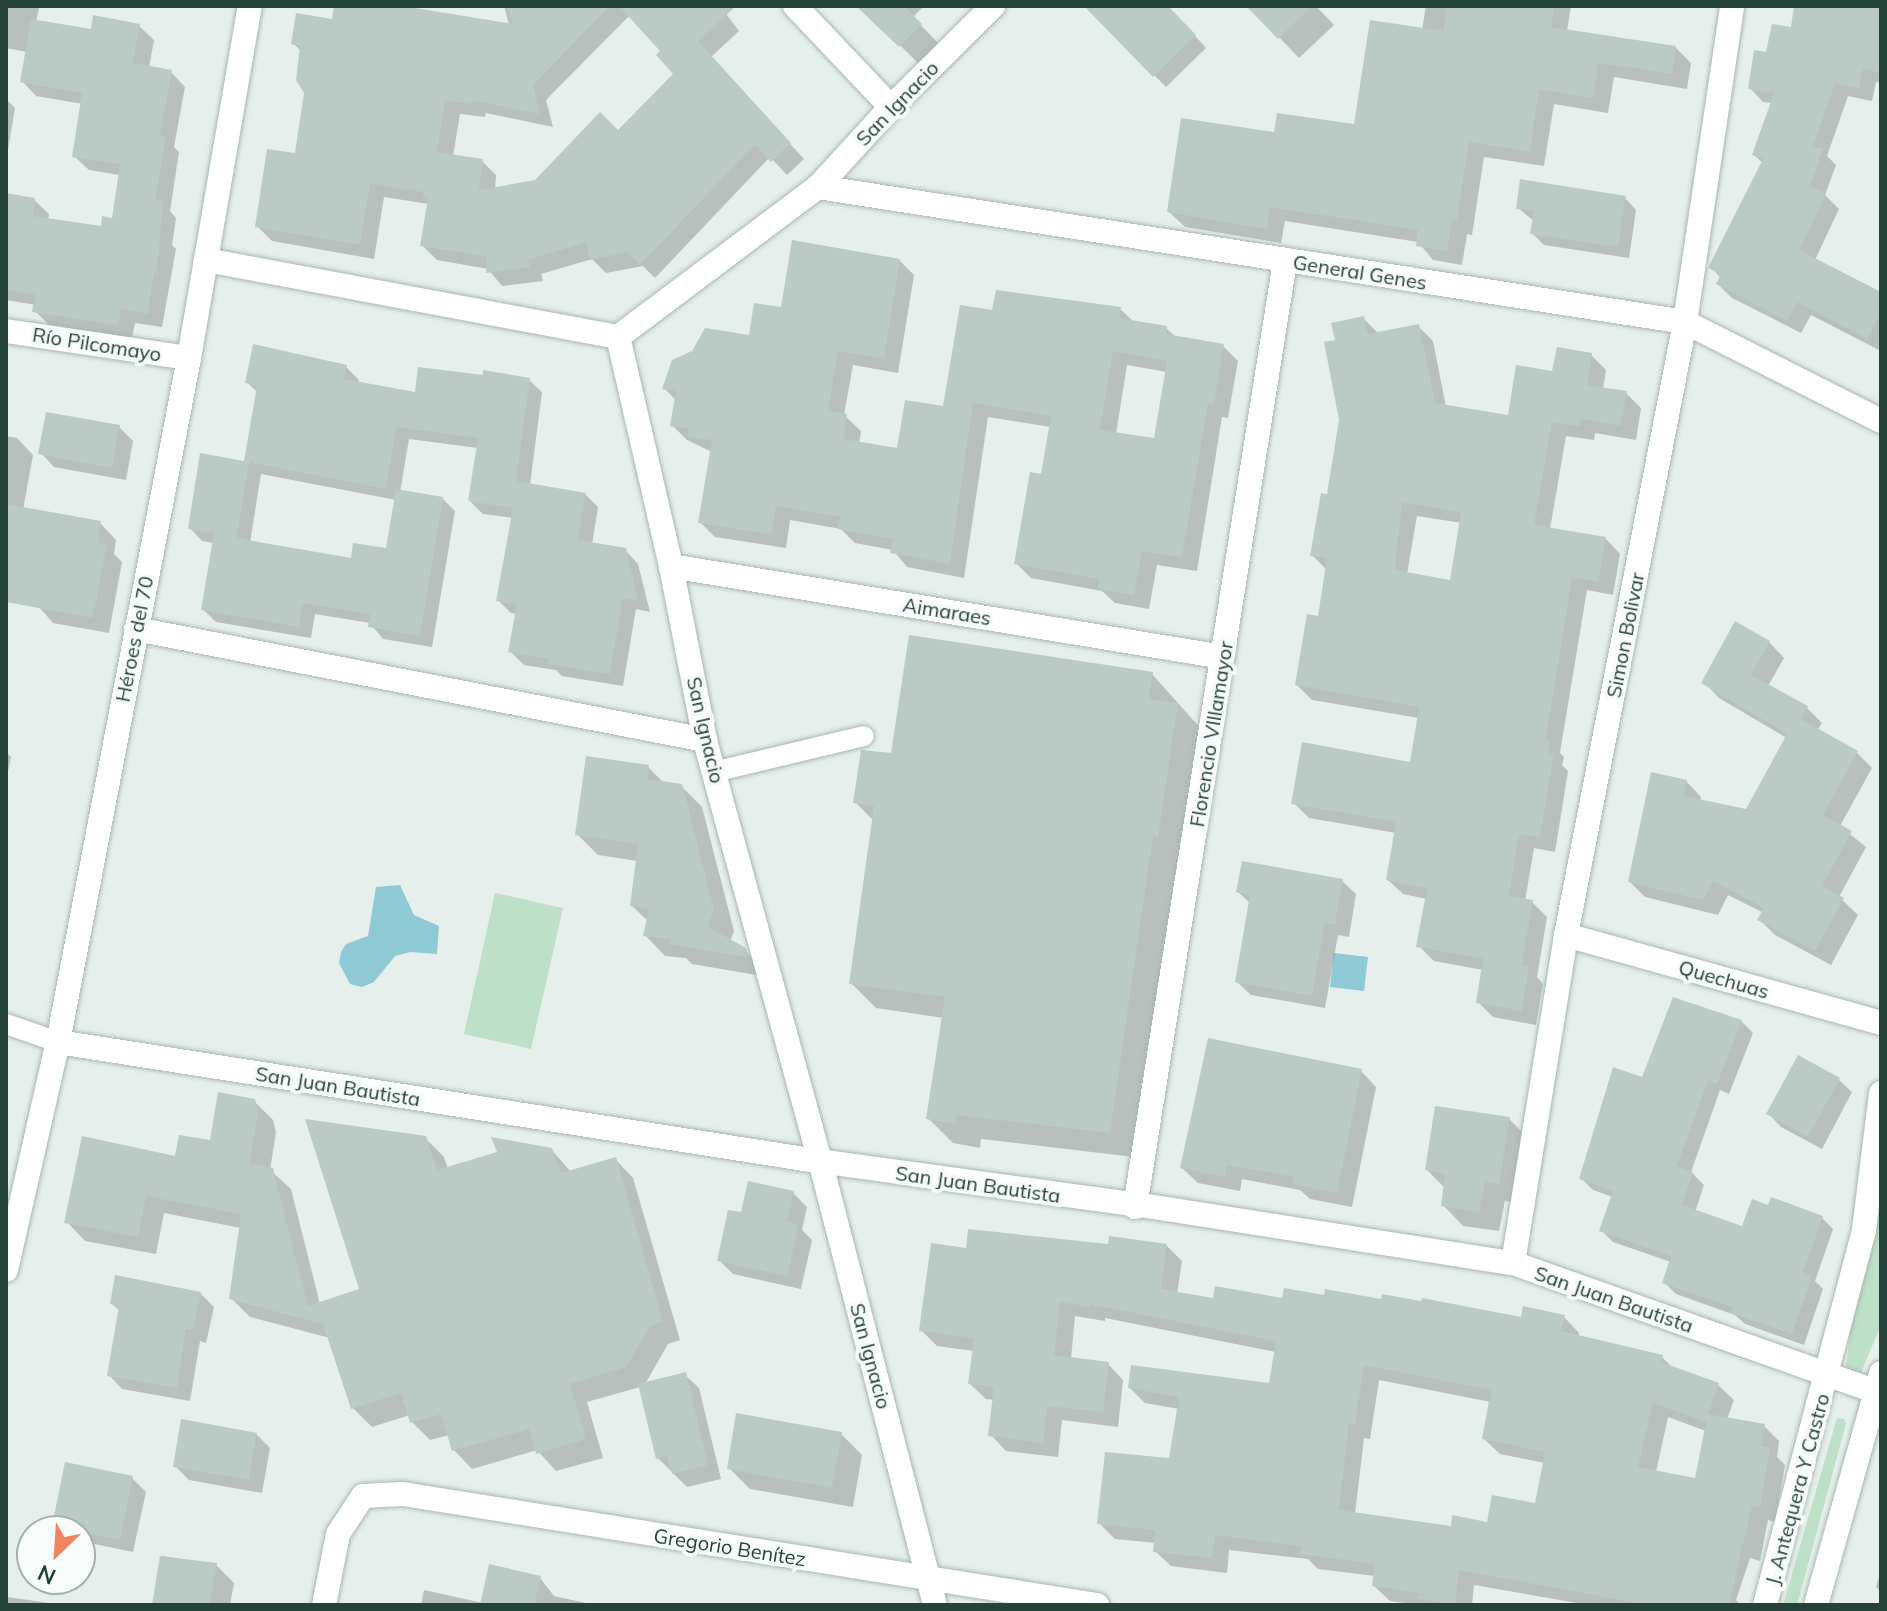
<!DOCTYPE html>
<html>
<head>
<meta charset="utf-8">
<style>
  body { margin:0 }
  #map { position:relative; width:1887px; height:1611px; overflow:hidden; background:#e6efeb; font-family:Mulish,sans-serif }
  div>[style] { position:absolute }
  .green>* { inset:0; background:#bfe0c8 }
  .water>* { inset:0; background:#8ec9d4 }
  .shadow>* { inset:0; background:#0003 }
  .building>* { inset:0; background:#bbcac4 }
  .roads { filter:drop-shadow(0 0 2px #a8b8b2) drop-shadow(0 0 2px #a8b8b2) }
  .lane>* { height:20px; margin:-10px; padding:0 10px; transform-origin:10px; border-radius:10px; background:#fff }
  .street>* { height:24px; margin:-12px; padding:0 12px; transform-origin:12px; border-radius:12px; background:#fff }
  .secondary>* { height:24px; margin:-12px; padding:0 12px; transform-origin:12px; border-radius:12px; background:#fff }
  span { translate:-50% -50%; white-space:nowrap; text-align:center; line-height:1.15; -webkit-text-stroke:8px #f7fbf9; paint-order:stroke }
  .street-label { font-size:20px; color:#24423a }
  .frame { position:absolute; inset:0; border:8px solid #24423a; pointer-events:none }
  .north { position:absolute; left:16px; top:1515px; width:80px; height:80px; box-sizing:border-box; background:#f7fbf9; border:2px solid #a3b1ad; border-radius:50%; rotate:205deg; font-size:22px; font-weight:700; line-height:32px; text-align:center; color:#24423a }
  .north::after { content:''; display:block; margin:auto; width:28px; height:36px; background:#f4845f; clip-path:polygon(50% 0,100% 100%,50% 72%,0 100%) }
</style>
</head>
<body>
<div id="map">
  <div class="green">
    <i style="clip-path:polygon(495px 893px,563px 908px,531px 1049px,464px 1034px)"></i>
    <i style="clip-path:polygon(1881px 1123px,1881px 1325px,1860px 1375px,1847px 1371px,1846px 1367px,1872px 1165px)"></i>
    <i style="clip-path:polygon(1837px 1418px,1844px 1419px,1846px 1424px,1797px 1605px,1783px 1605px)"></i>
  </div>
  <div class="water">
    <i style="clip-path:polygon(400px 885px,414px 915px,439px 926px,437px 954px,410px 952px,395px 956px,374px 982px,362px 987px,350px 984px,339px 963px,341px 952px,346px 944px,368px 936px,376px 887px)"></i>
    <i style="clip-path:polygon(1334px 953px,1368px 957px,1364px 991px,1330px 987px)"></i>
  </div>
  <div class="shadow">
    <i style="clip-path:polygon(6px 6px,36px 6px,39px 9px,36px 22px,93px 32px,139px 26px,154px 40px,149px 68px,171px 72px,185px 87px,174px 147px,179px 152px,170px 211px,176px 218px,172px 245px,176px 249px,162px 327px,135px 323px,132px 338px,49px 325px,35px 311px,36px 305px,6px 300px,6px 195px,34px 200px,49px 214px,48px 220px,103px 229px,114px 220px,120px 175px,89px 170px,74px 156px,83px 104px,36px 96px,22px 81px,27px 52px,6px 48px)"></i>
    <i style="clip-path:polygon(evenodd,336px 6px,415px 6px,415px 10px,509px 25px,504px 6px,720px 6px,739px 31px,711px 57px,804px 159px,787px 175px,770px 157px,655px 278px,643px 266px,606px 273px,592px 259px,541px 274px,543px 281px,502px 286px,488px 269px,437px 260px,422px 245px,429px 204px,384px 197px,374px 259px,272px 241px,257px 226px,296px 155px,306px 93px,302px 52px,293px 43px,334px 21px,336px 6px,630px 15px,663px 51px,675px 74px,618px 132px,536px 182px,495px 189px,496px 175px,482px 161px,453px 156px,460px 114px,485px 117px,486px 113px,553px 127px,546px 100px,630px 15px)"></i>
    <i style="clip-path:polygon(860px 6px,924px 6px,913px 17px,938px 43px,918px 63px)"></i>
    <i style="clip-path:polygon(1168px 6px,1206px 48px,1166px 87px,1087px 7px)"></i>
    <i style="clip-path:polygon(1249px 6px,1316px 6px,1334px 25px,1299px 58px)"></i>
    <i style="clip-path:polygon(1426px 6px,1571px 6px,1567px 31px,1676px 48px,1691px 63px,1687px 89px,1614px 77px,1608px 113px,1554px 104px,1544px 166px,1484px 157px,1472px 235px,1467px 234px,1462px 265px,1433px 260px,1418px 242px,1285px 221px,1281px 243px,1185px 227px,1169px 212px,1276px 135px,1356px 127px,1422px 30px)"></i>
    <i style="clip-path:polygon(1796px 6px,1881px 6px,1881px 83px,1876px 82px,1872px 101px,1848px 96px,1827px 156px,1836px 165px,1825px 195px,1839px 209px,1815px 260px,1881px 294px,1881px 351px,1811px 315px,1801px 333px,1732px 298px,1718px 284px,1721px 278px,1711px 267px,1763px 163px,1754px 155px,1772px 103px,1763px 102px,1750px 88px,1768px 55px,1792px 30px)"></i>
    <i style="clip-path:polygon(6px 99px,15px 108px,6px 162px)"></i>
    <i style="clip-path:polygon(1625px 198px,1636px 210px,1629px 258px,1544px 245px,1532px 233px,1534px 221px,1518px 208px)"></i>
    <i style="clip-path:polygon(evenodd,899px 260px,914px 275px,898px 373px,853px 365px,844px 415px,861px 431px,859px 444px,898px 451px,944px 409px,994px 312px,1120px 309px,1134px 322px,1166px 328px,1177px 338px,1223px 346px,1238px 361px,1228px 418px,1222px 417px,1197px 571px,1157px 565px,1149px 609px,1115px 603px,1102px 591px,1031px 578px,1016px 563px,1043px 477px,1051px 427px,988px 417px,964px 578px,907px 567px,893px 550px,855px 543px,841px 529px,790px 520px,786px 548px,715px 537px,700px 522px,712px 452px,687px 440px,672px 425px,676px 400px,664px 388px,751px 337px,782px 310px,899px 260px,1127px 365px,1167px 372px,1155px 441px,1116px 434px,1127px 365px)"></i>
    <i style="clip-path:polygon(evenodd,1364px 319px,1378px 333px,1418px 326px,1433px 341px,1446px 407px,1509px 418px,1554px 373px,1591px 355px,1606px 370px,1603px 389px,1626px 393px,1641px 408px,1636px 440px,1595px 433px,1594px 440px,1566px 436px,1550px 529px,1606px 539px,1620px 554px,1613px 595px,1587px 590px,1560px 753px,1564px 757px,1562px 765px,1568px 771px,1555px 852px,1534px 848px,1525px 901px,1532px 902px,1547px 917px,1537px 977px,1543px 984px,1536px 1025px,1493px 1017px,1478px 1002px,1483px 970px,1434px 961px,1419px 946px,1427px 899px,1403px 894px,1388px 880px,1396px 833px,1309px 818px,1294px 803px,1411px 764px,1419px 718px,1312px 700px,1297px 685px,1319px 618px,1327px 570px,1312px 555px,1329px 496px,1341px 420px,1337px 342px,1364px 319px,1417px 516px,1462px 523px,1452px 582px,1407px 574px,1417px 516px)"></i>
    <i style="clip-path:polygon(evenodd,346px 367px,359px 380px,358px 384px,416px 394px,529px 380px,542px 392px,530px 485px,585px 494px,598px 507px,592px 545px,625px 550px,638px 564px,650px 612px,636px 609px,623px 686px,562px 676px,556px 670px,524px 665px,511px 652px,517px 614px,511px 613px,498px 600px,513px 518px,483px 514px,470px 501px,478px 448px,409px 439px,400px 492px,442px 498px,455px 511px,432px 647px,383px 639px,370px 623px,315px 614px,311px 638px,216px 622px,203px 609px,214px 543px,202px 541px,190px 528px,202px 456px,250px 464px,246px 460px,258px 393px,247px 382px,346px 367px,261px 474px,396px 500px,388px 550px,352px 561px,250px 543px,261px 474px)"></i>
    <i style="clip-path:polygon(119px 427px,133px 441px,126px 480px,54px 467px,41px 453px)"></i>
    <i style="clip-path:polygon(6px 436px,17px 438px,33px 455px,23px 510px,100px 523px,116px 540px,114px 554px,122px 562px,109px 633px,53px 623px,6px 569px)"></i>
    <i style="clip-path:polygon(1769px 642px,1784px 658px,1768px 686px,1807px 708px,1822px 723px,1817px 731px,1857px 753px,1872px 768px,1840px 826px,1866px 847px,1839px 897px,1858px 915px,1831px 965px,1775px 935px,1760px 920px,1764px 913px,1728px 895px,1718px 915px,1645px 897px,1630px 882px,1686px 781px,1701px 797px,1700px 801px,1747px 812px,1787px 738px,1719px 698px,1704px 682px)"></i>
    <i style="clip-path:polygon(1152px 674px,1202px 730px,1182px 861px,1178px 860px,1134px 1157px,981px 1139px,980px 1148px,953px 1143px,928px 1118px,944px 1018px,876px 1008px,851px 983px,874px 821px,855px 802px,893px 755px)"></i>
    <i style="clip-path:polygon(6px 752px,11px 757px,6px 782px)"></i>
    <i style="clip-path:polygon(648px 767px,665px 784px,681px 786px,702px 807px,734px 931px,730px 942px,745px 950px,768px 977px,692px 964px,686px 958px,665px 956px,645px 935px,648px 921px,632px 906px,638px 861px,598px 855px,577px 834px)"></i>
    <i style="clip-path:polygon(1342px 881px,1356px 894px,1349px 937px,1338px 935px,1325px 1008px,1251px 995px,1237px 982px,1251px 904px,1238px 892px)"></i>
    <i style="clip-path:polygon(1741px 1021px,1753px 1033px,1729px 1094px,1720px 1090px,1691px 1172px,1704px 1185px,1695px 1212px,1744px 1229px,1821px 1217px,1833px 1229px,1815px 1281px,1823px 1289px,1804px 1345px,1745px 1324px,1735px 1315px,1676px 1294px,1664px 1282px,1671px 1262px,1613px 1242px,1601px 1230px,1613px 1197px,1593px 1190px,1581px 1178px,1643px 1079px)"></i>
    <i style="clip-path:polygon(1361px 1071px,1376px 1087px,1352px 1207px,1310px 1199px,1300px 1190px,1242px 1179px,1240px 1191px,1198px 1183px,1182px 1168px)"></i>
    <i style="clip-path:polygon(1839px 1080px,1852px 1092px,1822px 1149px,1781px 1127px,1769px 1114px)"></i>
    <i style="clip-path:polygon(254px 1101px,273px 1120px,276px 1132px,270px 1170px,291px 1189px,320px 1304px,362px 1290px,425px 1138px,444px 1157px,448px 1169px,551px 1149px,571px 1172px,615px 1159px,633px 1178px,680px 1340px,668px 1344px,645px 1384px,685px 1375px,699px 1388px,721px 1479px,687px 1487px,658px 1458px,640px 1387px,587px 1402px,603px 1458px,556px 1471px,537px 1450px,472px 1469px,454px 1450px,449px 1435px,430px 1440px,412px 1422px,410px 1415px,372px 1427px,353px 1408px,330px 1338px,250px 1317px,231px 1298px,241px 1228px,164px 1213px,156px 1254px,85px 1241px,67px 1222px,176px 1158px,211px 1143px)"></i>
    <i style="clip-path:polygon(1509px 1119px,1530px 1140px,1519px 1203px,1505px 1201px,1499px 1231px,1463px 1226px,1443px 1205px,1445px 1188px,1427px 1170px)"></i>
    <i style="clip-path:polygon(793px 1193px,807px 1207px,802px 1230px,812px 1240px,801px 1289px,733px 1274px,719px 1260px,743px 1214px)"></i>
    <i style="clip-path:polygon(evenodd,1167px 1246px,1182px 1261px,1177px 1294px,1215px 1300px,1325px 1297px,1522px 1319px,1564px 1317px,1579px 1333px,1578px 1337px,1662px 1357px,1674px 1369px,1718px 1385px,1734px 1400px,1727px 1419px,1764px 1426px,1779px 1441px,1777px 1457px,1785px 1465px,1775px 1522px,1768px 1520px,1760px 1561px,1750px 1558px,1736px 1600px,1741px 1605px,1588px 1605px,1474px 1585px,1472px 1605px,1418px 1605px,1390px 1601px,1374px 1586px,1375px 1576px,1318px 1569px,1308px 1559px,1229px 1550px,1227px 1573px,1171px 1566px,1155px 1551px,1156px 1543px,1115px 1539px,1099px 1523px,1170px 1460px,1179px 1409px,1145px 1403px,1130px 1388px,1271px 1386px,1276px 1352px,1105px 1318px,1105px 1321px,1075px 1316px,1071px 1359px,1108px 1364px,1123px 1380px,1118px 1427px,1062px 1420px,1058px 1457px,1006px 1451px,991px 1435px,995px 1400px,986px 1399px,970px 1384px,974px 1351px,937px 1346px,921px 1330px,967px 1250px,1167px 1246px,1379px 1380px,1491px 1402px,1484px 1439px,1500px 1454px,1545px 1463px,1537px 1505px,1488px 1524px,1452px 1528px,1355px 1514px,1364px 1438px,1370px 1439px,1379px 1380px,1167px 1246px,1668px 1417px,1706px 1431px,1697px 1480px,1656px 1472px,1668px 1417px)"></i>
    <i style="clip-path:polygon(200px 1293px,214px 1307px,206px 1343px,200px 1341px,190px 1401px,122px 1389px,109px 1375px,120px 1311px,112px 1304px)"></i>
    <i style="clip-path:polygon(256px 1434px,270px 1448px,262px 1493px,189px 1480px,175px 1466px)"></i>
    <i style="clip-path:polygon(841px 1434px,862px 1455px,853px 1507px,750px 1489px,729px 1468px)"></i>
    <i style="clip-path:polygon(132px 1478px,146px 1492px,133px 1552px,80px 1541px,80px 1531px,60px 1531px,54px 1525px)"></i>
    <i style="clip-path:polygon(162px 1556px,216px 1565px,234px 1583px,230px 1605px,154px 1605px)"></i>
    <i style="clip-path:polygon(1881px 1570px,1881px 1592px,1876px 1587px)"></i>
    <i style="clip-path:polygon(540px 1578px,554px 1596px,595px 1605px,421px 1605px,424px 1590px,483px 1603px)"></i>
    <i style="clip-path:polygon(7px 1597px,64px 1605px,6px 1605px)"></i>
  </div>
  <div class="building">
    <i style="clip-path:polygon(334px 6px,403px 6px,513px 24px,507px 6px,610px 6px,533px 85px,540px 114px,472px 100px,471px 104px,445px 100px,437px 152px,483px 159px,479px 190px,535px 180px,600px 112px,618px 130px,673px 74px,656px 55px,660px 51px,619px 6px,736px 6px,698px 41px,791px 143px,771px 162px,755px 144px,640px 265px,627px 252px,590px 260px,586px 242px,528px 260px,530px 267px,486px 273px,487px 257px,420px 246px,428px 198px,423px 196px,423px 192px,370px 183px,360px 245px,255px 227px,267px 149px,295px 153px,304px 93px,296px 80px,300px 46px,291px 44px,296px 13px,332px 19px)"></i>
    <i style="clip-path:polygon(856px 6px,904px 6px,922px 24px,899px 47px)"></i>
    <i style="clip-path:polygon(1084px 6px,1168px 6px,1196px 35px,1153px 77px)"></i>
    <i style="clip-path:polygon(1246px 6px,1312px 6px,1278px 39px)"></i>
    <i style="clip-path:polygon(1446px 6px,1554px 6px,1551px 27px,1676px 46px,1672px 74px,1599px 63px,1593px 98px,1539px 90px,1530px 152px,1469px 142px,1457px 220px,1452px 220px,1447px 251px,1416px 246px,1418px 230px,1270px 207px,1267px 229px,1167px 212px,1181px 118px,1274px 132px,1277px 113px,1354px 124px,1370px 20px,1444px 31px)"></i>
    <i style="clip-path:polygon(1794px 6px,1881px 6px,1881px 73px,1863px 69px,1859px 88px,1835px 83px,1813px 146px,1823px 149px,1810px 186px,1826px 194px,1799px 250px,1881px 292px,1881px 312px,1867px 339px,1797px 302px,1787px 321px,1716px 284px,1721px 274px,1708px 268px,1763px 159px,1752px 155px,1774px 93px,1748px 89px,1754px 50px,1766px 52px,1772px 24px,1791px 27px)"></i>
    <i style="clip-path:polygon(93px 15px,140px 24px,133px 63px,172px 70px,160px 135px,166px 136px,155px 200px,163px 201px,157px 273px,154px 273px,148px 314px,121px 309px,118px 325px,32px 312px,35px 294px,6px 289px,6px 193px,35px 198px,33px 216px,101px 226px,102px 216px,112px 218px,120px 164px,72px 157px,82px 93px,20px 82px,31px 19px,91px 29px)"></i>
    <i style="clip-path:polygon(1520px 179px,1626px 196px,1618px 247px,1530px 234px,1534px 211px,1516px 209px)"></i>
    <i style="clip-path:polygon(evenodd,792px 240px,900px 259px,884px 359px,838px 351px,828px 410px,847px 414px,843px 439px,897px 448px,905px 400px,943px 406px,960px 305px,992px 310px,996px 290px,1121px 307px,1119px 318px,1167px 326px,1166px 334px,1224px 344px,1214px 404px,1208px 403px,1182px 557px,1142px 551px,1134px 595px,1098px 589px,1099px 579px,1014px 564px,1030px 472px,1041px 474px,1051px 416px,973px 403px,950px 564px,890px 553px,893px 539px,838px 529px,840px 517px,776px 506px,771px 535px,698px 523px,712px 440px,688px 437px,689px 429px,670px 426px,676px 391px,662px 389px,672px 360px,692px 351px,705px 328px,749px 335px,754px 303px,781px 307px,792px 240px,1113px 351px,1167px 361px,1154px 438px,1100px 430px,1113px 351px)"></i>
    <i style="clip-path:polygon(evenodd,1364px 316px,1367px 334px,1419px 324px,1435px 403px,1508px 415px,1516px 365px,1552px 371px,1557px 347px,1592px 353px,1587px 385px,1627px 391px,1621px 426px,1581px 419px,1580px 426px,1552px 422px,1534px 525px,1606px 537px,1598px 582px,1572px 577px,1546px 739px,1550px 740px,1548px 753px,1554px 754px,1540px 838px,1519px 834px,1509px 896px,1533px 900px,1522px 965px,1529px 967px,1522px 1011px,1476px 1003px,1483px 958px,1416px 947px,1427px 888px,1386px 880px,1396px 822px,1291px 804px,1302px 742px,1410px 762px,1419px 707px,1295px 685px,1307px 614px,1318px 616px,1327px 558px,1310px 556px,1321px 493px,1327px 494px,1339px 420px,1324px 342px,1335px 340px,1331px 323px,1364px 316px,1402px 502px,1461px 512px,1450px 580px,1395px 570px,1402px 502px)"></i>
    <i style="clip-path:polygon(253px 344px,347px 365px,344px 379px,415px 392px,418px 367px,483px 375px,483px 370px,530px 378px,516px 481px,586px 493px,578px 540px,626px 548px,638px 600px,623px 598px,610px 674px,547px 664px,548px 659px,508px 652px,517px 604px,496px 601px,513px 508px,468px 501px,478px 438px,396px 427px,386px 489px,244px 461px,257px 386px,245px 383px)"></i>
    <i style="clip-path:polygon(46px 412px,120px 425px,112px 468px,38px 454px)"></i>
    <i style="clip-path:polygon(200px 453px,249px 462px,237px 537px,247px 540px,351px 558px,353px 543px,386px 548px,396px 489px,443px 497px,420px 636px,368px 627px,370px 614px,303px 603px,299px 627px,201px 610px,214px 533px,188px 529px)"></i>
    <i style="clip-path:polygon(6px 504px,101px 521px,98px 543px,107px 544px,93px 618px,6px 602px)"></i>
    <i style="clip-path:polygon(1735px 621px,1770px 641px,1751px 675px,1808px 706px,1801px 719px,1858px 751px,1823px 815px,1852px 831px,1822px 886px,1844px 898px,1815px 951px,1757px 920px,1764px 908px,1713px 881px,1703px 900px,1628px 882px,1651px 772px,1687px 780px,1684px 796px,1746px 809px,1787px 734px,1701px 683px)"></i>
    <i style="clip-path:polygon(909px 635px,1153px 672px,1149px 699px,1178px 703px,1158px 837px,1153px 836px,1110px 1133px,957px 1115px,955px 1124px,926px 1119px,945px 997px,849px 984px,874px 806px,853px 803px,861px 750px,891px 753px)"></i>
    <i style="clip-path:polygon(586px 756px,649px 765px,647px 779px,682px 784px,714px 909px,708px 927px,746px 948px,749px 958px,670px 944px,670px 939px,643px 936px,649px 908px,630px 906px,638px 844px,575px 835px)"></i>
    <i style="clip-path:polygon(1242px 861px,1343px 879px,1335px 924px,1325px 923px,1312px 996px,1235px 982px,1250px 895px,1236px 892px)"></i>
    <i style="clip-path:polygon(1673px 997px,1742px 1020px,1717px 1084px,1708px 1080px,1677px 1166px,1693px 1172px,1682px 1205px,1742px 1226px,1752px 1199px,1768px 1205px,1771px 1197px,1823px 1216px,1803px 1272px,1812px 1276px,1792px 1334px,1731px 1313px,1732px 1307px,1662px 1283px,1671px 1256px,1599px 1231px,1613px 1191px,1579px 1179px,1613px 1067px,1642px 1077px)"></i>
    <i style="clip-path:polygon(1208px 1038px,1362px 1069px,1337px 1193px,1292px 1184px,1293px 1177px,1227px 1165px,1225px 1177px,1180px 1168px)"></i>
    <i style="clip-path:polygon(1798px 1055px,1840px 1078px,1808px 1137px,1766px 1114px)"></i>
    <i style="clip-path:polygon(218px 1092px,255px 1099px,258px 1113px,250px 1163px,273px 1168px,308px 1306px,359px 1289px,305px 1119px,426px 1136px,437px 1170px,497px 1152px,491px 1137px,552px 1148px,561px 1173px,616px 1157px,663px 1322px,650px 1326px,626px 1367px,570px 1384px,586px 1439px,536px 1454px,529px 1429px,452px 1451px,441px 1414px,410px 1423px,401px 1393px,351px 1409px,323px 1324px,229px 1299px,241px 1214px,146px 1196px,138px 1237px,64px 1223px,82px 1136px,175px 1156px,179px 1135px,210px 1140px)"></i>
    <i style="clip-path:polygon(1435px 1106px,1510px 1117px,1499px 1184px,1485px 1181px,1479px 1212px,1441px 1206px,1445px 1174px,1425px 1170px)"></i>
    <i style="clip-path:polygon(748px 1181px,794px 1191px,787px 1222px,799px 1225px,787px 1276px,717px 1261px,728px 1210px,741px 1212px)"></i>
    <i style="clip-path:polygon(evenodd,968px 1229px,1108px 1244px,1109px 1236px,1167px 1244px,1161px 1289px,1213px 1298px,1215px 1286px,1282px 1298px,1284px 1288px,1324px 1295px,1325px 1289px,1381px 1299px,1382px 1294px,1421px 1301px,1422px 1298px,1521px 1317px,1523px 1306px,1565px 1315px,1561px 1331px,1663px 1355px,1661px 1362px,1719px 1383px,1708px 1414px,1765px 1424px,1761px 1446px,1770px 1448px,1760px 1507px,1752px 1506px,1729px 1605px,1648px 1605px,1459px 1570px,1455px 1604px,1417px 1599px,1418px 1593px,1372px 1586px,1375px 1564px,1300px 1554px,1301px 1546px,1215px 1535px,1212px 1558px,1153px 1552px,1155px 1530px,1097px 1524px,1105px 1452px,1169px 1458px,1179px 1397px,1128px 1388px,1131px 1365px,1269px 1383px,1276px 1341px,1090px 1304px,1090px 1307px,1060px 1302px,1054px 1355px,1109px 1362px,1103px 1412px,1047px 1406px,1043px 1443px,988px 1436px,994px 1387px,968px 1384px,974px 1338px,919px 1331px,931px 1243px,966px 1248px,968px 1229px,1364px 1365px,1491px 1390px,1482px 1439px,1545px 1452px,1535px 1503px,1492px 1495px,1487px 1522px,1452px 1515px,1451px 1526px,1339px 1510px,1349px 1424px,1355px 1425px,1364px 1365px,968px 1229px,1653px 1403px,1706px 1422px,1695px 1478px,1638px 1467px,1653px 1403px)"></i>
    <i style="clip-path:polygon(115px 1275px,201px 1292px,193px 1330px,186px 1329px,177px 1388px,107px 1376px,119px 1306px,110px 1304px)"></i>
    <i style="clip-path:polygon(686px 1372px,708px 1465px,672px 1474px,667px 1456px,656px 1459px,638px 1384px)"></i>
    <i style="clip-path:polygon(736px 1413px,842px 1432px,832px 1488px,727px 1469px)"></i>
    <i style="clip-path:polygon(181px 1419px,257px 1433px,249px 1480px,173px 1467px)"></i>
    <i style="clip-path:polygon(65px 1462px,133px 1476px,120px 1540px,52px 1526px)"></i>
    <i style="clip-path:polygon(160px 1556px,217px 1563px,210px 1605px,152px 1605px)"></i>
    <i style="clip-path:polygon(489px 1564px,541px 1576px,534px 1605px,480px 1605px)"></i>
  </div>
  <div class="roads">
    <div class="lane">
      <i style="left:714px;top:772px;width:154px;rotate:-13.5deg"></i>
      <i style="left:6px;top:1024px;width:55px;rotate:19.1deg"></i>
    </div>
    <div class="street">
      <i style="left:795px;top:6px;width:139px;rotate:46.5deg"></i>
      <i style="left:818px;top:187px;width:877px;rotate:8.85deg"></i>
      <i style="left:1685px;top:322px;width:220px;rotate:26.8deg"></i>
      <i style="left:206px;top:260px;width:419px;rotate:10.6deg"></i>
      <i style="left:6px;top:331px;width:185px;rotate:8.4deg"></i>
      <i style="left:671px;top:566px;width:559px;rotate:9.36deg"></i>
      <i style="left:136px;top:629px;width:580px;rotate:11.04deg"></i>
      <i style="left:1566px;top:935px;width:327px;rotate:15.6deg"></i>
      <i style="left:58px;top:1042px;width:755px;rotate:8.91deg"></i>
      <i style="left:804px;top:1159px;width:340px;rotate:7.8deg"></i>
      <i style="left:1141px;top:1205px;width:376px;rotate:8.9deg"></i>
      <i style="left:1513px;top:1263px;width:390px;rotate:19.5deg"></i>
      <i style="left:1135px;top:1207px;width:958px;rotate:-80.99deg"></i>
      <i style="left:1513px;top:1263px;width:332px;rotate:-80.8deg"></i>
      <i style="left:1566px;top:935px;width:624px;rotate:-79.01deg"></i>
      <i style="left:1685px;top:322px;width:319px;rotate:-81.5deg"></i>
      <i style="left:324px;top:1605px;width:72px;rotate:-78.8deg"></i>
      <i style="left:338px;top:1534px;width:45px;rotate:-56.7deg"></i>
      <i style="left:363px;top:1496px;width:40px;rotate:-2.9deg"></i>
      <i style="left:403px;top:1494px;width:703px;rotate:9.09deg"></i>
      <i style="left:935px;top:1605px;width:459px;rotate:-104.5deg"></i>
      <i style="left:820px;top:1161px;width:436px;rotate:-105.3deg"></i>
      <i style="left:705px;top:740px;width:177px;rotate:-101.1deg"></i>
      <i style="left:671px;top:566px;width:235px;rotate:-103deg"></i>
      <i style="left:618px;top:337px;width:250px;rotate:-36.9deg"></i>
      <i style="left:818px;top:187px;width:108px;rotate:-47.6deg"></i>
      <i style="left:891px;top:107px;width:144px;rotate:-44.7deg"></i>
    </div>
    <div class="secondary">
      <i style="left:6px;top:1270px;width:234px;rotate:-77.2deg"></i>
      <i style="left:58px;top:1042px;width:696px;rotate:-79.16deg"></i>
      <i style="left:189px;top:358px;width:357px;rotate:-80.2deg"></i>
      <i style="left:1765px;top:1605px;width:388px;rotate:-75.2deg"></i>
      <i style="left:1864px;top:1230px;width:138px;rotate:-82.9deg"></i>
      <i style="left:1816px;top:1605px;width:241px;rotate:-74.3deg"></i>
    </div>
  </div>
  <div class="street-label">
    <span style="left:897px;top:103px;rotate:-46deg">San Ignacio</span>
    <span style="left:1360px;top:272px;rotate:9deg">General Genes</span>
    <span style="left:97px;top:344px;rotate:9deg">Río Pilcomayo</span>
    <span style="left:947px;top:611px;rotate:9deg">Aimaraes</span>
    <span style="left:1625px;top:635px;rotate:-79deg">Simon Bolivar</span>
    <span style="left:134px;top:639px;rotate:-79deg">Héroes del 70</span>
    <span style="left:706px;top:730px;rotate:77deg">San Ignacio</span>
    <span style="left:1211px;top:734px;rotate:-81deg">Florencio VIllamayor</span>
    <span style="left:1724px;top:979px;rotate:16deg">Quechuas</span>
    <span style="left:338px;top:1086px;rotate:9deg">San Juan Bautista</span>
    <span style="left:978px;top:1184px;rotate:8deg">San Juan Bautista</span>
    <span style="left:1614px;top:1299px;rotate:19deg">San Juan Bautista</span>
    <span style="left:871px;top:1356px;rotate:75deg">San Ignacio</span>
    <span style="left:1797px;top:1489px;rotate:-75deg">J. Antequera Y Castro</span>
    <span style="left:730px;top:1547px;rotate:9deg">Gregorio Benítez</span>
  </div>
  <div class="frame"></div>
  <div class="north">N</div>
</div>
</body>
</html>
